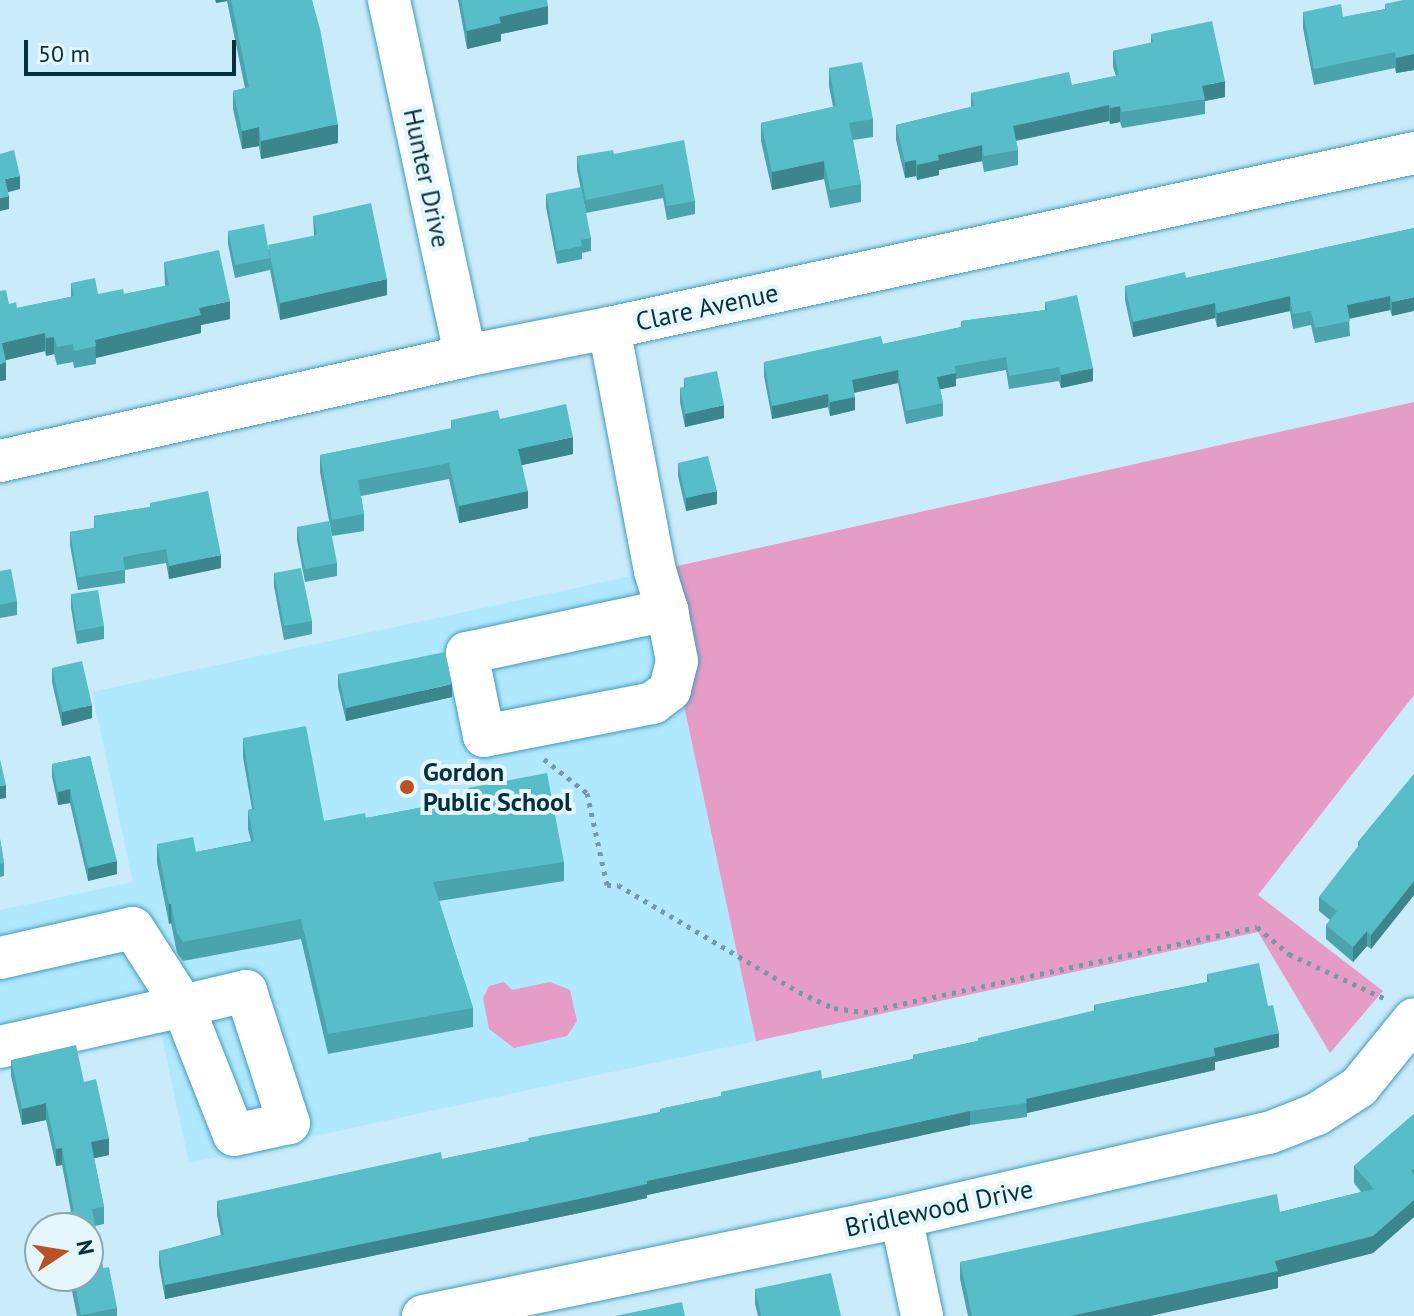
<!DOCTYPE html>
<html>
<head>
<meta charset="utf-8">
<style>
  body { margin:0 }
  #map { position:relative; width:1414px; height:1316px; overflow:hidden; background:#caebf9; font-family:"PT Sans",sans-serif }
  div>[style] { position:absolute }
  .built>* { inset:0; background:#b0e8fe }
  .green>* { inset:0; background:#e59cc6 }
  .path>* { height:5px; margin-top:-2.5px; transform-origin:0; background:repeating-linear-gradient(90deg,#7599a7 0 4px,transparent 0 10px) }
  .roads { filter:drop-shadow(0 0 2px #409cbc) drop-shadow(0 0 2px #409cbc) }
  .minor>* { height:42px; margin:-21px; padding:0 21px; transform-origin:21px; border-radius:21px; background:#fff }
  .wall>* { inset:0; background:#4ba3ad }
  .shaded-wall>* { inset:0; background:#3d858d }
  .building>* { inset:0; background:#57bec9 }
  .dots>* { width:22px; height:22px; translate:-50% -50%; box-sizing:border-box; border:4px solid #e5f6fc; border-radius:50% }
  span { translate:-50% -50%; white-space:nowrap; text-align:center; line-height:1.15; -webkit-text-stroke:8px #e5f6fc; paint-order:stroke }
  .street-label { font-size:26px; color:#07303d }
  .poi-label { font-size:26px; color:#07303d; font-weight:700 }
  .left { translate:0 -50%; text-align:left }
  .north { position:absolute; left:24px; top:1212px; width:80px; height:80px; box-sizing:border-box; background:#e5f6fc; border:2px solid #8ca7b0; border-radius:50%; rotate:78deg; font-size:22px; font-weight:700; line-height:32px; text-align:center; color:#07303d }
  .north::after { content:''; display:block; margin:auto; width:28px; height:36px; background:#b95422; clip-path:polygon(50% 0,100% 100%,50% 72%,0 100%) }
  .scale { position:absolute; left:24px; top:40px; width:212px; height:36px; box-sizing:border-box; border:4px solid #07303d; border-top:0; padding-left:10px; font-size:24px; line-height:28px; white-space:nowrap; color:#07303d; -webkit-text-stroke:6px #e5f6fc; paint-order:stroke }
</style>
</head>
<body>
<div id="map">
  <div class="built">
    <i style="clip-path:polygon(655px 571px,756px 1041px,189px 1163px,160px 1028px,0 1062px,0 910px,133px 882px,92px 692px)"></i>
  </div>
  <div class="green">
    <i style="clip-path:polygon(1414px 402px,1414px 695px,1258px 895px,1383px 991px,1330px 1053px,1258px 932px,756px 1041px,655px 571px)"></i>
    <i style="clip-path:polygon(504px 982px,512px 990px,550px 982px,570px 990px,577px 1021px,567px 1036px,514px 1048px,489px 1029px,483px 998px,489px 986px)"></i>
  </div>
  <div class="path">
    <i style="left:544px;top:759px;width:55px;rotate:38.3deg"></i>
    <i style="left:587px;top:793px;width:94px;rotate:77.7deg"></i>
    <i style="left:607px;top:885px;width:11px"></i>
    <i style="left:618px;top:885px;width:210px;rotate:30.6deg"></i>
    <i style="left:799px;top:992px;width:38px;rotate:25deg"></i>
    <i style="left:834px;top:1008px;width:30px;rotate:8deg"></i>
    <i style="left:864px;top:1012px;width:402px;rotate:-12.2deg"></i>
    <i style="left:1257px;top:927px;width:42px;rotate:40.2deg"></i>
    <i style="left:1289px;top:954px;width:105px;rotate:24.9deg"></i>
  </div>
  <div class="roads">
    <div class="minor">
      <i style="left:389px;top:0;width:364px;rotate:77.9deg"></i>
      <i style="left:609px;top:328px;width:247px;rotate:79.3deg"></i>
      <i style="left:655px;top:571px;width:41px;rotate:72.9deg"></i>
      <i style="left:667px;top:610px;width:52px;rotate:78.9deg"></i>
      <i style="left:677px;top:661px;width:30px;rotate:104deg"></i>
      <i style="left:670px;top:690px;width:21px;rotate:143deg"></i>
      <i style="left:653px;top:703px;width:172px;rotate:169deg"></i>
      <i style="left:484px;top:736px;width:85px;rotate:-101.6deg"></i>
      <i style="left:467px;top:653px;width:205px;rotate:-12.1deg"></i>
      <i style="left:0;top:461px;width:477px;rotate:-12.7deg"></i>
      <i style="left:465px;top:356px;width:147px;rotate:-11deg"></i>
      <i style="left:609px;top:328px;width:824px;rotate:-12.26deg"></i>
      <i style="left:0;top:958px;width:136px;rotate:-12.7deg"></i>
      <i style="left:133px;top:928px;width:93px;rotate:57.3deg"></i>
      <i style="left:183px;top:1006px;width:188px;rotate:167.4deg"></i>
      <i style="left:246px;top:991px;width:139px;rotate:72deg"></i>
      <i style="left:289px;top:1123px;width:56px;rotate:167.7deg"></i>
      <i style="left:234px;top:1135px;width:139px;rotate:-111.6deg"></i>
      <i style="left:183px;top:1006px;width:65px;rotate:-13.4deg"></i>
      <i style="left:901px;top:1217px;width:101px;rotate:78deg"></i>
      <i style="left:423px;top:1316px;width:488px;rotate:-11.7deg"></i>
      <i style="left:901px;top:1217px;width:377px;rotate:-12.9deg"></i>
      <i style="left:1269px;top:1133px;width:52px;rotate:-21.6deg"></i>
      <i style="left:1317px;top:1114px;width:50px;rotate:-32.7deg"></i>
      <i style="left:1359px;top:1087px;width:87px;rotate:-51deg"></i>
    </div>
  </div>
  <div class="wall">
    <i style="clip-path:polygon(215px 0,312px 0,338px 143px,261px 159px,259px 146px,242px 149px,233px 109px,233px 91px,245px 88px,227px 1px,216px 3px)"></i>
    <i style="clip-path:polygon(458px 0,547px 0,548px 24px,501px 34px,501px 41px,467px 49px)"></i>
    <i style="clip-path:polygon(1414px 0,1414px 70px,1396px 73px,1395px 68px,1314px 85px,1303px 28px,1303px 12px,1343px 17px,1385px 9px,1385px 4px)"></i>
    <i style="clip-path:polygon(1151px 34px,1225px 97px,1205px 101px,1205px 114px,1122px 128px,1120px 122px,1110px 124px,1109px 121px,1016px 141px,1018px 150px,1018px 165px,984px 172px,982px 161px,939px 170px,939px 175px,917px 180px,916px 176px,905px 178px,896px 140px,896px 125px,971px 107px,971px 93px,1072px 85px,1116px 76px,1113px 67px,1113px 51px,1151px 43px)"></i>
    <i style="clip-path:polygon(829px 68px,873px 119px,873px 137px,853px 140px,861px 184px,861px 202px,830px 208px,824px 179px,772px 190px,761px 141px,761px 123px,833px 107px,829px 86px)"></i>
    <i style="clip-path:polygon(614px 154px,695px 201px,695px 214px,667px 220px,663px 198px,586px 213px,577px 170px,577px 156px)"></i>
    <i style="clip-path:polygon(546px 194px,591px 238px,591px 251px,582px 253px,582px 259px,557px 264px,546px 207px)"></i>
    <i style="clip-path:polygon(313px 216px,387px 295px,280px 320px,270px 270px,235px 278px,228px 244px,228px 231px,268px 249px,314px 236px)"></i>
    <i style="clip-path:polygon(1414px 228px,1392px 316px,1390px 310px,1349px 319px,1350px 336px,1315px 343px,1311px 325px,1293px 329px,1290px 311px,1217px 327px,1215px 318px,1133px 337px,1125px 300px,1125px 286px,1186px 278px)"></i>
    <i style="clip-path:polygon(164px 262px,230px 319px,201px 325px,201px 333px,96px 358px,96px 364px,74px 368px,73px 362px,57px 365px,54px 354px,46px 356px,45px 351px,6px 360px,6px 380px,0 381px,9px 304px,17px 308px,71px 297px,71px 283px,98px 294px,124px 294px,165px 286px)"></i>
    <i style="clip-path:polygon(1045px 302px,1093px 381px,1061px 388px,1059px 381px,1009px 389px,1006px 370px,956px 379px,956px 386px,940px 389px,943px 403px,943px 416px,906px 424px,898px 383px,854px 393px,855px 410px,830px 416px,828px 407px,772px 419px,764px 376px,764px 362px,883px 344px,961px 327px,961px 321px,1045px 310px)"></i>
    <i style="clip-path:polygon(684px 378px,724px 418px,685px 427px,680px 402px,680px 388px,684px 387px)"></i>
    <i style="clip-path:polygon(500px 419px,573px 454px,522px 465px,528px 508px,459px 523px,449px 479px,361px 496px,364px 514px,364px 531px,332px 536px,320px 472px,320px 455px,451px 429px,451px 420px)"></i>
    <i style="clip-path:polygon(678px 463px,717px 504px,686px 511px,678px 476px)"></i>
    <i style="clip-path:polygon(150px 503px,221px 568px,169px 579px,166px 563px,125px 570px,125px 583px,78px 590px,70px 545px,70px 532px,94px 528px,94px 516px,150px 507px)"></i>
    <i style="clip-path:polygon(297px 527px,337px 563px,337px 576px,305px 582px,297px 540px)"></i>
    <i style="clip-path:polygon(0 571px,17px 601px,17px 615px,0 618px)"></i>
    <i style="clip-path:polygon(274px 573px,312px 621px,312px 634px,284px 640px,274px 586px)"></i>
    <i style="clip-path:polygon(71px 594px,104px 626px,104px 639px,77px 644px,71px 608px)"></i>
    <i style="clip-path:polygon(52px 668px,92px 718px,62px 726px,52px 682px)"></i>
    <i style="clip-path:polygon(338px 674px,452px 697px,346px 721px,338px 687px)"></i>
    <i style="clip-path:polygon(243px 738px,324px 821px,366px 818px,468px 799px,468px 788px,564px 862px,564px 881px,439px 901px,473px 1008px,473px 1027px,328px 1054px,301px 939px,183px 961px,177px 953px,171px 923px,169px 924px,157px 863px,157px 844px,196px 852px,251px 841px,248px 829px,248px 810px,252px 809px,243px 757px)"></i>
    <i style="clip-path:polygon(90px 756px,117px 874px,88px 881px,70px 803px,58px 805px,52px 777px,52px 764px)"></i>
    <i style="clip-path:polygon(1414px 774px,1414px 895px,1371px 949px,1367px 946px,1353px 962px,1326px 939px,1326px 925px,1330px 920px,1319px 911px,1319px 897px,1358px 847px,1358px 842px)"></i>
    <i style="clip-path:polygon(0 839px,4px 863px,4px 876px,0 877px)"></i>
    <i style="clip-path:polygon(1207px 974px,1268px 1006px,1279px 1047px,1215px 1062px,1215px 1070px,1027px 1113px,1027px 1117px,970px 1125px,647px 1195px,647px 1198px,584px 1212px,165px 1299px,159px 1265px,159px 1251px,221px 1235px,217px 1215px,217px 1201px,442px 1159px,528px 1141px,660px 1112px,660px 1109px,721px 1096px,721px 1092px,822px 1079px,913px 1059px,913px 1055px,978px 1041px,1094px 1011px,1094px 1005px,1207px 982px)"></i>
    <i style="clip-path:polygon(11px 1060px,84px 1082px,109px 1155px,94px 1158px,104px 1207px,104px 1224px,95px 1226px,103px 1268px,117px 1308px,117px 1316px,77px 1316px,69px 1276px,88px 1276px,88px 1228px,45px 1228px,45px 1217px,71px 1212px,62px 1165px,56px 1166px,46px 1120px,22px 1125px,11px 1076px)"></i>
    <i style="clip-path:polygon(1414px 1114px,1414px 1217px,1373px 1253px,1278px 1277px,1278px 1288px,1150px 1316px,968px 1316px,960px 1279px,960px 1262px,1280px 1212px,1361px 1192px,1354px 1183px,1354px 1166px)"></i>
    <i style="clip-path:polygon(755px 1289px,841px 1316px,758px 1316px,755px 1304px)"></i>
  </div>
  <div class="shaded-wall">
    <i style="clip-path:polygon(216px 0,227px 0,227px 1px,216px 3px)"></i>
    <i style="clip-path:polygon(548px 6px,548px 24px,501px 34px,501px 41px,467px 49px,467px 31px,499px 17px)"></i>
    <i style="clip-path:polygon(1414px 54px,1414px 70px,1396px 73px,1396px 58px)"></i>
    <i style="clip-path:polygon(1225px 81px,1225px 97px,1205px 101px,1202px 86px)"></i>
    <i style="clip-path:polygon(1109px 105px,1109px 121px,1013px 141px,1013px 126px)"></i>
    <i style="clip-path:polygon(1120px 106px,1120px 122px,1110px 124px,1110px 108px)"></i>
    <i style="clip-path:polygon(338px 124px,338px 143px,261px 159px,261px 141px)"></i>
    <i style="clip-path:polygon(259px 127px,259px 146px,242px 149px,242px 131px)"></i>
    <i style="clip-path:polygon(982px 145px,982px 161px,939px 170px,939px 175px,917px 180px,917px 165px,938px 155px)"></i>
    <i style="clip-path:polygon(916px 160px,916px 176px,905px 178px,905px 162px)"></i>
    <i style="clip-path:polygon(824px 161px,824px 179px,772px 190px,772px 172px)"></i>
    <i style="clip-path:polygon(20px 176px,20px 189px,5px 193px,5px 179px)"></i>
    <i style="clip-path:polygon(9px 196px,9px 209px,0 211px,0 198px)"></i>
    <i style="clip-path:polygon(387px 279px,387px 295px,280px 320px,280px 303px)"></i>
    <i style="clip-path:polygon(1290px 296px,1290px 311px,1217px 327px,1217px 313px)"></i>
    <i style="clip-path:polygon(1390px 296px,1390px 310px,1347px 319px,1347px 305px)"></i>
    <i style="clip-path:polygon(1414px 297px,1414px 311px,1392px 316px,1392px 302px)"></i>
    <i style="clip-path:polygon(230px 301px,230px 319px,201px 325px,201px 333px,96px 358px,95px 340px,199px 308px)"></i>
    <i style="clip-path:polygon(1215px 303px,1215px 318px,1133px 337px,1133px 322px)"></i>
    <i style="clip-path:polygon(45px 333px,45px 351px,2px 361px,2px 343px)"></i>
    <i style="clip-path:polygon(54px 337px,54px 354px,46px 356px,46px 338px)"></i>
    <i style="clip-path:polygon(6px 362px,6px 380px,0 381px,0 364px)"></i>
    <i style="clip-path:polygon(1093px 368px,1093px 381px,1061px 388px,1061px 375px)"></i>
    <i style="clip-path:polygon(898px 370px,898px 383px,852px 393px,852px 380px)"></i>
    <i style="clip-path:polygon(956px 373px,956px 386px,937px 390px,937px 377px)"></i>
    <i style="clip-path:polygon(828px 394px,828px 407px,772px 419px,772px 406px)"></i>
    <i style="clip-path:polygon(855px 397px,855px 410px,830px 416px,830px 402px)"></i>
    <i style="clip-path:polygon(724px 405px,724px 418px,685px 427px,685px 414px)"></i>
    <i style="clip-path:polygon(573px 437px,573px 454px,518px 466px,518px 449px)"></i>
    <i style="clip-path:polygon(528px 491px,528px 508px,459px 523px,459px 506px)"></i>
    <i style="clip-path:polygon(717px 491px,717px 504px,686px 511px,686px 498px)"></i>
    <i style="clip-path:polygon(221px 555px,221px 568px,169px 579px,169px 566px)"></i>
    <i style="clip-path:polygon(452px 684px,452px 697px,346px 721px,346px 708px)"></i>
    <i style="clip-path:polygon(92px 705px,92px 718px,62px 726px,62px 712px)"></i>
    <i style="clip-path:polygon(6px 785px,6px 798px,0 799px,0 786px)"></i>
    <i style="clip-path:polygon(70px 789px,70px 803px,58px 805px,58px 792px)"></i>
    <i style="clip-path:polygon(117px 861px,117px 874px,88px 881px,88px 868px)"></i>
    <i style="clip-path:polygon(1414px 881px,1414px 895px,1371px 949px,1371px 935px)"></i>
    <i style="clip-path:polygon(169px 904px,171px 904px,171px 923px,169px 924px)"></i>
    <i style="clip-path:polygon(1367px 931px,1367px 946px,1353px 962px,1353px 947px)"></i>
    <i style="clip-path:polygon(1279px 1033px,1279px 1047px,1215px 1062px,1215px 1070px,1027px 1113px,1026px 1099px,1214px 1048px)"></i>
    <i style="clip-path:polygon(46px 1103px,46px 1120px,22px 1125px,22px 1109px)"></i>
    <i style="clip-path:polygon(970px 1111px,970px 1125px,647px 1195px,647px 1198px,584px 1212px,165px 1299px,165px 1285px)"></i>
    <i style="clip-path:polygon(109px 1138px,109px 1155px,91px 1159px,91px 1142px)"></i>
    <i style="clip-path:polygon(62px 1148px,62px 1165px,56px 1166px,56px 1149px)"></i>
    <i style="clip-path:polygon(1414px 1200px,1414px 1217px,1373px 1253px,1278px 1277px,1278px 1288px,1150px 1316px,1071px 1316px,1275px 1261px)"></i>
  </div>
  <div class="building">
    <i style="clip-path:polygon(231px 0,312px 0,320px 29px,338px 124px,261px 141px,259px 127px,242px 131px,233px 91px,249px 87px)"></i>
    <i style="clip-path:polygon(461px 0,547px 0,548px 6px,499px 17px,501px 23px,467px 31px)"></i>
    <i style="clip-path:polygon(1403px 0,1414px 0,1414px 54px,1396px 58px,1395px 52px,1314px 69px,1303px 12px,1341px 4px,1343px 17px,1386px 9px,1385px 4px)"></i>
    <i style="clip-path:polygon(1212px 21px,1225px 81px,1202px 86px,1205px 99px,1122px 112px,1120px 106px,1110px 108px,1109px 105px,1013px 126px,1018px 150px,984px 156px,982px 145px,938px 155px,939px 160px,917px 165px,916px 160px,905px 162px,896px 125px,974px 106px,971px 93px,1069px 72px,1072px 85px,1119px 75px,1113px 51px,1153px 42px,1151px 34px)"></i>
    <i style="clip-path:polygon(862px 62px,873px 119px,849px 123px,861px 184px,830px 190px,824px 161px,772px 172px,761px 123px,836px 106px,829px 68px)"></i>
    <i style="clip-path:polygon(684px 140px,695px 201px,667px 206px,663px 184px,586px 200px,577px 156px,613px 150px,614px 154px)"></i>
    <i style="clip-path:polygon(14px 150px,20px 176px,5px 179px,9px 196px,0 198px,0 154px)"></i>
    <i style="clip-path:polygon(581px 187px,591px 238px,581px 240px,582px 246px,557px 251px,546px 194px)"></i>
    <i style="clip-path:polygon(371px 203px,387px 279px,280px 303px,268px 245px,317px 235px,313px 216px)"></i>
    <i style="clip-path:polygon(264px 224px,270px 258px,235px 265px,228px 231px)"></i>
    <i style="clip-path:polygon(1414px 228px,1414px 297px,1392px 302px,1390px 296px,1347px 305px,1350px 321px,1315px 328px,1311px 311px,1293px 314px,1290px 296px,1217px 313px,1215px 303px,1133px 322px,1125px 286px,1185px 272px,1186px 278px)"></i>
    <i style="clip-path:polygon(219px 250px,230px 301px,199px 308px,201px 315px,95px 340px,96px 346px,74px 351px,73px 344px,57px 347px,54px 337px,46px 338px,45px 333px,2px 343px,6px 362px,0 364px,0 291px,6px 290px,9px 304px,16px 302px,17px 308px,74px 296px,71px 283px,95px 278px,98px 294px,123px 289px,124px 294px,169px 285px,164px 262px)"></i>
    <i style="clip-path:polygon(1077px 295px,1093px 368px,1061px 375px,1059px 367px,1009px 376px,1006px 357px,955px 366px,956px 373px,937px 377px,943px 403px,906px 411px,898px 370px,852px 380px,855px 397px,830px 402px,828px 394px,772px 406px,764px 362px,881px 336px,883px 344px,962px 327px,961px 321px,1047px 310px,1045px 302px)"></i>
    <i style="clip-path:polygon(717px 371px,724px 405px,685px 414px,680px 388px,686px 387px,684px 378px)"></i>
    <i style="clip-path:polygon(566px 404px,573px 437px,518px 449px,528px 491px,459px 506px,449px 463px,358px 480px,364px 514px,332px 520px,320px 455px,452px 428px,451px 420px,498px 410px,500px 419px)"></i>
    <i style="clip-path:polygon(708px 456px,717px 491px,686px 498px,678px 463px)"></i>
    <i style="clip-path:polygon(208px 491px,221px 555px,169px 566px,166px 549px,123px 557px,125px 570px,78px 577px,70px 532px,95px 528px,94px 516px,150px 507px,150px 503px)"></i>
    <i style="clip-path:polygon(329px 521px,337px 563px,305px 569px,297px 527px)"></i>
    <i style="clip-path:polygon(301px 568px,312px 621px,284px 626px,274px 573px)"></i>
    <i style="clip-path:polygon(11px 569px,17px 601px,0 605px,0 571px)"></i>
    <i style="clip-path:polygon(98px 590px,104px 626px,77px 631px,71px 594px)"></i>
    <i style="clip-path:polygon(445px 652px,452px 684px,346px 708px,338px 674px)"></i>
    <i style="clip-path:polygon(82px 661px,92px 705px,62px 712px,52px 668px)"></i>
    <i style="clip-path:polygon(306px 726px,324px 821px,365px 813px,366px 818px,470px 798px,468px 788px,547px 773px,564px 862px,433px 882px,473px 1008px,328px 1034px,301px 919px,183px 942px,177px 933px,171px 904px,169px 904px,157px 844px,193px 837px,196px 852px,254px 841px,248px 810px,254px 809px,243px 738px)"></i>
    <i style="clip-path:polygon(90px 756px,117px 861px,88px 868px,70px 789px,58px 792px,52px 764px)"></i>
    <i style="clip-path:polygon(0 759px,6px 785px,0 786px)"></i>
    <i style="clip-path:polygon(1414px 774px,1414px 881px,1371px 935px,1367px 931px,1353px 947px,1326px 925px,1337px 911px,1319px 897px,1360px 844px,1358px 842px)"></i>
    <i style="clip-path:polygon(0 839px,4px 863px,0 864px)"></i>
    <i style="clip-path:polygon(1259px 963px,1268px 1006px,1273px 1005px,1279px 1033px,1214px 1048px,1215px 1056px,1026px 1099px,1027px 1103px,970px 1111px,647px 1181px,647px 1184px,584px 1198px,165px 1285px,159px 1251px,224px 1235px,217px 1201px,441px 1152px,442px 1159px,529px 1141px,528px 1138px,661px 1112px,660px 1109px,721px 1096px,721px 1092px,821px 1070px,822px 1079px,914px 1059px,913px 1055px,978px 1041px,978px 1038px,1096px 1010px,1094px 1005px,1209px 982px,1207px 974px)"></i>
    <i style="clip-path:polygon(76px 1045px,84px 1082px,96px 1079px,109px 1138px,91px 1142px,104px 1207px,92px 1209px,103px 1268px,109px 1267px,117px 1308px,81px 1315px,73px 1276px,88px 1276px,88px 1228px,48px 1228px,45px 1217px,74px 1211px,62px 1148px,56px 1149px,46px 1103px,22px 1109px,11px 1060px)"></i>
    <i style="clip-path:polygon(1414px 1114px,1414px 1168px,1411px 1171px,1414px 1175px,1414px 1200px,1373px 1236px,1275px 1261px,1278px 1271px,1071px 1316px,972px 1316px,960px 1262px,1277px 1194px,1280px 1212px,1374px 1189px,1354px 1166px)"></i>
    <i style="clip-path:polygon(831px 1273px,841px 1316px,761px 1316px,755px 1289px)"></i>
    <i style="clip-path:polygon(682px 1302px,685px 1316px,615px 1316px)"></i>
  </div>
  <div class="dots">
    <i style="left:407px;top:787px;background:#b95422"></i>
  </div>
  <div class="street-label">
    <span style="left:427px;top:178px;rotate:78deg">Hunter Drive</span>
    <span style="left:707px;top:307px;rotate:-12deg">Clare Avenue</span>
    <span style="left:939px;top:1208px;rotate:-12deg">Bridlewood Drive</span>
  </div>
  <div class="poi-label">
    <span class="left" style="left:423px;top:787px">Gordon<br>Public School</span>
  </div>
  <div class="north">N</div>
  <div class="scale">50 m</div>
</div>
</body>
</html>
